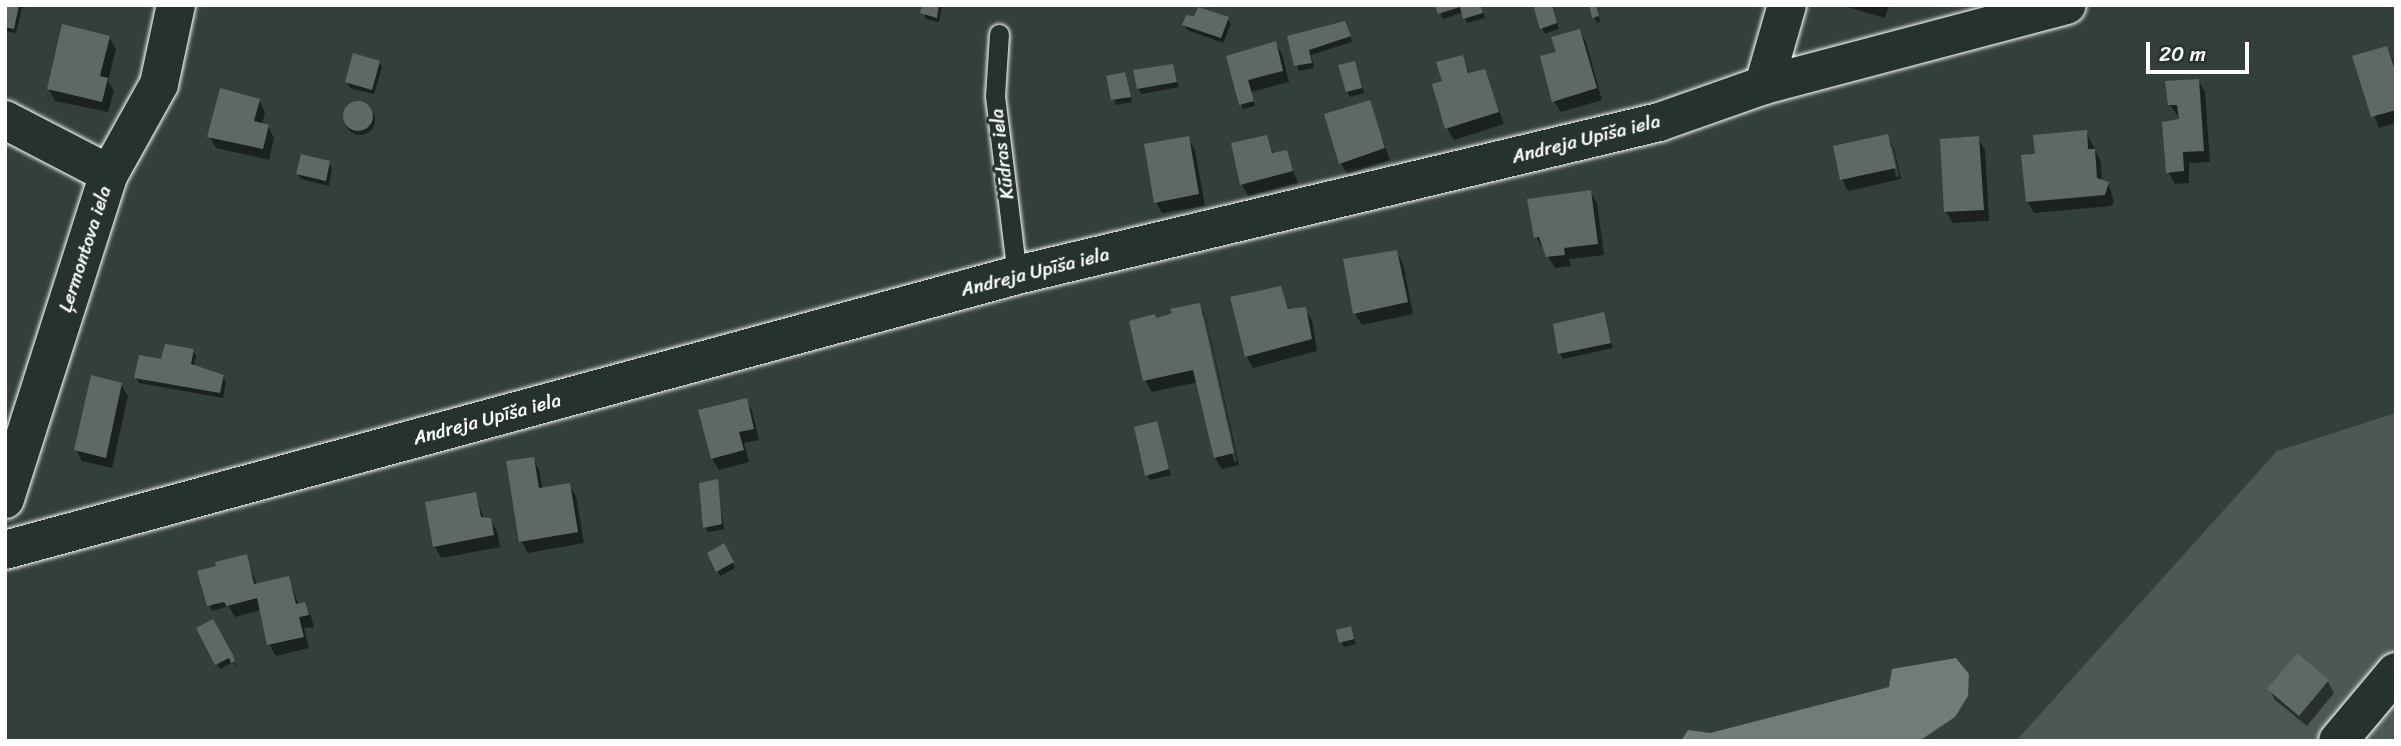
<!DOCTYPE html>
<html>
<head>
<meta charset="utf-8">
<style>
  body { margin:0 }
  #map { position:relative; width:2401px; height:746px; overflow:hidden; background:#333f3a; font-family:Sriracha,sans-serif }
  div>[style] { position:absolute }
  .green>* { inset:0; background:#4d5853 }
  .water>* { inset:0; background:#737b78 }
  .shadow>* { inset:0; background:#0007 }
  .round { border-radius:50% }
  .building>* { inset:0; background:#5f6964 }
  .roads { filter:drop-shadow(0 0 2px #fff) drop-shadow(0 0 2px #fff) }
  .lane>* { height:19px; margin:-9.5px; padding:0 9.5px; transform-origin:9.5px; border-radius:9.5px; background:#26332d }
  .street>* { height:38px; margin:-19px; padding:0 19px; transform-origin:19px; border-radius:19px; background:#26332d }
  span { translate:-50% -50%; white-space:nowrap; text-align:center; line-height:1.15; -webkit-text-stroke:6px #26332d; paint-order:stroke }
  .street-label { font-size:19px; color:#fff }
  .frame { position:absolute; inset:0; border:7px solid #fff; pointer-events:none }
  .scale { position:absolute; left:2146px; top:42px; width:103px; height:32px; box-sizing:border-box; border:4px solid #fff; border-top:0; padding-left:9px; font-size:21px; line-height:24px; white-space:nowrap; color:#fff; -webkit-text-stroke:5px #26332d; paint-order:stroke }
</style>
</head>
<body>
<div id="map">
  <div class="green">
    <i style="clip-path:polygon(2396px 413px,2396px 741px,2016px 741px,2277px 451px)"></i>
  </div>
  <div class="water">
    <i style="clip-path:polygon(1956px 658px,1969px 674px,1968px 696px,1955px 717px,1919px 741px,1681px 741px,1688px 730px,1710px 733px,1889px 687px,1892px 669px)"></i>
  </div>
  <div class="shadow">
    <i style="clip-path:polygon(5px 5px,23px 5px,16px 33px,5px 31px)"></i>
    <i style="clip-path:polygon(924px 5px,942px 5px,939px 22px,925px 19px)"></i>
    <i style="clip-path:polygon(1437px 5px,1481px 5px,1485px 18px,1467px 23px,1463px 12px,1443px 19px)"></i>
    <i style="clip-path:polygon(1552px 5px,1559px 29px,1545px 34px,1542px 28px)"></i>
    <i style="clip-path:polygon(1590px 5px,1597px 5px,1600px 22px,1597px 23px)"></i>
    <i style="clip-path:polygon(1841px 5px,1889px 5px,1885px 18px)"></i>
    <i style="clip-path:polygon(1195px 19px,1228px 19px,1231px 24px,1223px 43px,1187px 30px,1184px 25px)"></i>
    <i style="clip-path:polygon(1348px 28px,1352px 42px,1311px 55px,1314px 68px,1299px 71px,1289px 38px)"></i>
    <i style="clip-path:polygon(1579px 31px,1586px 42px,1602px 100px,1561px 112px,1554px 101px)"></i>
    <i style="clip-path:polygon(109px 37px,116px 49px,108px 81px,114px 91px,108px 112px,55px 101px,49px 89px)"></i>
    <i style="clip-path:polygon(1275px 43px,1282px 54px,1289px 82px,1251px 92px,1255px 106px,1243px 109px,1235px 84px)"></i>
    <i style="clip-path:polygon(2387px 48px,2396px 67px,2396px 123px,2379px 128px,2354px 57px)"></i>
    <i style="clip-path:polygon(1462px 57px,1470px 74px,1484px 71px,1504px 124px,1454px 140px,1447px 128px,1444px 82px)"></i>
    <i style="clip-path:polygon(379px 62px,382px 68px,374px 94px,350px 88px,347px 82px)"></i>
    <i style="clip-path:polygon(1354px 63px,1364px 93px,1350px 97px,1347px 92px)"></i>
    <i style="clip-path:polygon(1172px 66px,1179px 87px,1142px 94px,1138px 89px)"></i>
    <i style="clip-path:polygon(1124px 74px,1132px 102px,1116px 105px,1108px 77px)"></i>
    <i style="clip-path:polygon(2198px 80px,2205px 92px,2210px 162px,2189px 163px,2189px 183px,2175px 184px,2168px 172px,2181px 120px,2170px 105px)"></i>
    <i style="clip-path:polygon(259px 100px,265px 112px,262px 125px,268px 126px,274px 138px,269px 160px,216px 148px,209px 136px)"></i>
    <i style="clip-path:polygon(1369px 102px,1390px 160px,1347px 174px,1341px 163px)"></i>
    <i class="round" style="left:345px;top:105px;width:30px;height:30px"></i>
    <i style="clip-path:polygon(2086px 132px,2101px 162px,2102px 181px,2108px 183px,2114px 201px,2111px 206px,2034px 213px,2027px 201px,2037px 155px)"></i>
    <i style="clip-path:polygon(evenodd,1887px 136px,1894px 148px,1901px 179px,1848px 191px,1842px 179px,1887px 136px,1889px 146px,1893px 146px,1899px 176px,1896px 177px,1889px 146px)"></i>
    <i style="clip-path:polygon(1266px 137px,1274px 155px,1286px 152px,1298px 183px,1248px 196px,1242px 185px,1233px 144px)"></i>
    <i style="clip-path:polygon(1188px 138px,1195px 150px,1205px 206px,1162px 213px,1156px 202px)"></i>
    <i style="clip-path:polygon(1978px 138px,1985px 150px,1989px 221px,1953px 223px,1946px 212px,1942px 140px)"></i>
    <i style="clip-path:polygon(329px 163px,332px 168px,329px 186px,301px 179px,298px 174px)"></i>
    <i style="clip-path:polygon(1590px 192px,1597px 203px,1604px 255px,1569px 259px,1571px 266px,1555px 268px,1536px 237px)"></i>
    <i style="clip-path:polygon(1397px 252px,1403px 264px,1413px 314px,1362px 325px,1355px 314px,1345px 261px)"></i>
    <i style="clip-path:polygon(1280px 288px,1290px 311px,1305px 309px,1312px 320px,1317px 351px,1253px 368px,1247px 357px,1232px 298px)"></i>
    <i style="clip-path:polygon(evenodd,1199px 305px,1206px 317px,1239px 465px,1222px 469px,1215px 458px,1198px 382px,1152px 392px,1145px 380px,1156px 320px,1199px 305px,1201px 315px,1205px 315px,1237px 461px,1234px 462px,1201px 315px)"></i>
    <i style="clip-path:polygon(1603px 314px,1613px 348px,1563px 359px,1560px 353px)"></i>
    <i style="clip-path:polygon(193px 351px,196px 356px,194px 367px,223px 376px,226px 382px,223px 398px,139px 383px,136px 378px,163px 361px)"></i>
    <i style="clip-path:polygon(121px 385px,128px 396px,112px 468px,82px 461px,76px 449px)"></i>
    <i style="clip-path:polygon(746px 400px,752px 411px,759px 440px,744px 443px,749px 462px,719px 470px,712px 459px,700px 412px)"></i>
    <i style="clip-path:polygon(1156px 423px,1171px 475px,1150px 480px,1147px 475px)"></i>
    <i style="clip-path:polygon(533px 458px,539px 470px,543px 489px,569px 485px,576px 496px,584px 543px,528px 553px,521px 541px)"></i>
    <i style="clip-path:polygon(717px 481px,724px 529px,708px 532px,705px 527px)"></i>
    <i style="clip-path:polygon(475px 494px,484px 519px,490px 519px,497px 531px,500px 547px,441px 558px,435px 547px)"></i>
    <i style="clip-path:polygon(723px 545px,735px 568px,720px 576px,709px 553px)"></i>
    <i style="clip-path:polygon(246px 556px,257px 585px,288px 578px,299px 605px,304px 604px,311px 616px,314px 627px,304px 628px,309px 648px,276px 656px,269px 644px,261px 610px,235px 617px,225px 600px,226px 607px,212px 611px,199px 572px)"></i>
    <i style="clip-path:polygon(212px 622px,237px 667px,236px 667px,233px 662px,220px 669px,198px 629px)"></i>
    <i style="clip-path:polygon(1350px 628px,1356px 644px,1344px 647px,1341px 642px)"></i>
    <i style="clip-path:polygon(2328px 682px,2334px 693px,2307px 726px,2275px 700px,2269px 689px)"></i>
  </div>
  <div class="building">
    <i style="clip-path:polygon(5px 5px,19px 5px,14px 29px,5px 27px)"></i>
    <i style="clip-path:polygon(922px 5px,939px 5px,937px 18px,920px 13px)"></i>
    <i style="clip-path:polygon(1435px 5px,1481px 5px,1483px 13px,1463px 19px,1460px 7px,1438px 14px)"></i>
    <i style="clip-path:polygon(1533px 5px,1552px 5px,1557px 23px,1540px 29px)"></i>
    <i style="clip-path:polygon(1589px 5px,1596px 5px,1599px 16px,1592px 18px)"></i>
    <i style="clip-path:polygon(1198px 7px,1229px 17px,1221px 38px,1182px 25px,1186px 15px,1194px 16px)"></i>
    <i style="clip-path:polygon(1345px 21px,1351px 36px,1309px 50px,1312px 63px,1294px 66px,1287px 36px)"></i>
    <i style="clip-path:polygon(62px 24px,110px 36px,100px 76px,108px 78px,102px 102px,47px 89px)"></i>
    <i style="clip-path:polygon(1580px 29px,1597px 88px,1552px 102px,1540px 56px,1556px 52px,1551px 37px)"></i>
    <i style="clip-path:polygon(1276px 41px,1283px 71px,1248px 80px,1254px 101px,1239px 105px,1226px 56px)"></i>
    <i style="clip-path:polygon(2387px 46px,2396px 73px,2396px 110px,2371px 117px,2352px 56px)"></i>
    <i style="clip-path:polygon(353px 53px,380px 61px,372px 90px,345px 82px)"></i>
    <i style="clip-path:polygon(1463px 55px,1468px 73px,1485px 69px,1499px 112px,1445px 129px,1432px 84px,1442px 81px,1436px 62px)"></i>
    <i style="clip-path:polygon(1355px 61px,1362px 88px,1346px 92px,1338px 65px)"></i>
    <i style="clip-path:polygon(1173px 64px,1177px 82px,1137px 89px,1133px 70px)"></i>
    <i style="clip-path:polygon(1125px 72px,1131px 97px,1111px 100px,1106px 76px)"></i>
    <i style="clip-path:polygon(2199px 79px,2204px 151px,2183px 152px,2184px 171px,2166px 173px,2162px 122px,2179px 119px,2177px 105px,2168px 105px,2165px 81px)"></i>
    <i style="clip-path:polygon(220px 88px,260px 99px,254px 121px,269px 125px,263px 149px,207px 137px)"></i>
    <i style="clip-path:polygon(1370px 100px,1385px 148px,1339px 164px,1324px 114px)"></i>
    <i class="round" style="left:343px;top:101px;width:30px;height:30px"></i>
    <i style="clip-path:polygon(2087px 130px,2088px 149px,2095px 149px,2097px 178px,2109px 182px,2105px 195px,2026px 202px,2021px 155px,2035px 154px,2033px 135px)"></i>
    <i style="clip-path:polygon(1888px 134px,1896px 168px,1840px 180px,1833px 146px)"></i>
    <i style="clip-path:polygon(1267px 135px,1272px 153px,1287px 150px,1293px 171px,1240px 185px,1231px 143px)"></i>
    <i style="clip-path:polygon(1189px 136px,1199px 194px,1154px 203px,1144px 144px)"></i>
    <i style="clip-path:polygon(1979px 136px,1984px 210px,1944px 212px,1940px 139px)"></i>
    <i style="clip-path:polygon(301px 154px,330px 161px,326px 181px,296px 174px)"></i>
    <i style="clip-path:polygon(1591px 190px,1598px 244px,1564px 248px,1565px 255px,1546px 257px,1539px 237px,1534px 238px,1527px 199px)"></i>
    <i style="clip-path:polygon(1397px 250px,1408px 302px,1353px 314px,1343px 259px)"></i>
    <i style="clip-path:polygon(1281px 286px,1288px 309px,1306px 307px,1312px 339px,1245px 357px,1230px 297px)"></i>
    <i style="clip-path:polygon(1200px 303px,1234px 453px,1214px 458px,1193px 370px,1143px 381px,1129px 321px,1154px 314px,1157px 318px,1172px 313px,1170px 309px)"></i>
    <i style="clip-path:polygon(1604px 312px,1611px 343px,1558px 354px,1553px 324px)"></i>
    <i style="clip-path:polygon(165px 344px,194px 349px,191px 364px,224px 375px,220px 393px,134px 378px,139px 355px,161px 359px)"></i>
    <i style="clip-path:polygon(91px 375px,122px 383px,106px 458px,74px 450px)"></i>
    <i style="clip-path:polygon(747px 398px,754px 429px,739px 432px,744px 450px,711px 459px,698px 410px)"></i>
    <i style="clip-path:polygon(1157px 421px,1169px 469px,1145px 476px,1134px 427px)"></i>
    <i style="clip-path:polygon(534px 457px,539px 488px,570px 483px,578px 532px,519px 542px,506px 461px)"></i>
    <i style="clip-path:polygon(718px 479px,722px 524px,703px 528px,699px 483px)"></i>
    <i style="clip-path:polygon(476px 492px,481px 517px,491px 518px,494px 535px,433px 547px,425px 502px)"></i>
    <i style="clip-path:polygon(724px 543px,734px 562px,716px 572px,707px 553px)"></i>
    <i style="clip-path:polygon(247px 554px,254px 584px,289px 576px,296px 604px,305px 602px,309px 615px,299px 617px,304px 637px,267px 645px,257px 598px,227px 606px,224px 602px,207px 606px,197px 571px,216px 566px,215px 562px)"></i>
    <i style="clip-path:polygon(213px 619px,233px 655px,235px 661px,231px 663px,229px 658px,215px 665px,196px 628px)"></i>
    <i style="clip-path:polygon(1351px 626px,1354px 639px,1339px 643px,1336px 630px)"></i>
    <i style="clip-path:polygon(2297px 653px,2329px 680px,2299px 716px,2267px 689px)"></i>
  </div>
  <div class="roads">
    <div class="lane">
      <i style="left:999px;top:34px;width:62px;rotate:93.7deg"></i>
      <i style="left:995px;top:96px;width:180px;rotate:83deg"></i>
    </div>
    <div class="street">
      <i style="left:1764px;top:85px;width:83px;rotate:-74deg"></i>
      <i style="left:5px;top:120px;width:117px;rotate:27.4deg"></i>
      <i style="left:5px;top:499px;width:341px;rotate:-72.3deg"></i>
      <i style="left:109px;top:174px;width:103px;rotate:-60.9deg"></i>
      <i style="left:159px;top:84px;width:81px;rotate:-77.9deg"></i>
      <i style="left:5px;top:550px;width:1049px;rotate:-15.2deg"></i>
      <i style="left:1017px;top:275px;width:660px;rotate:-13.4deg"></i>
      <i style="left:1659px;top:122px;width:111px;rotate:-19.4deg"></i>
      <i style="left:1764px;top:85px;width:313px;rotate:-14.8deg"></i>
      <i style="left:2338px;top:741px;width:90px;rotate:-50deg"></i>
    </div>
  </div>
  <div class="street-label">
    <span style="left:1586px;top:139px;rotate:-14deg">Andreja Upīša iela</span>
    <span style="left:1002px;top:154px;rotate:-97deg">Kūdras iela</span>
    <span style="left:85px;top:249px;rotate:-72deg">Ļermontova iela</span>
    <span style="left:1035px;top:272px;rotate:-14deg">Andreja Upīša iela</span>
    <span style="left:487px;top:419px;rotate:-15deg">Andreja Upīša iela</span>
  </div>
  <div class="frame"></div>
  <div class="scale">20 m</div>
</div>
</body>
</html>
